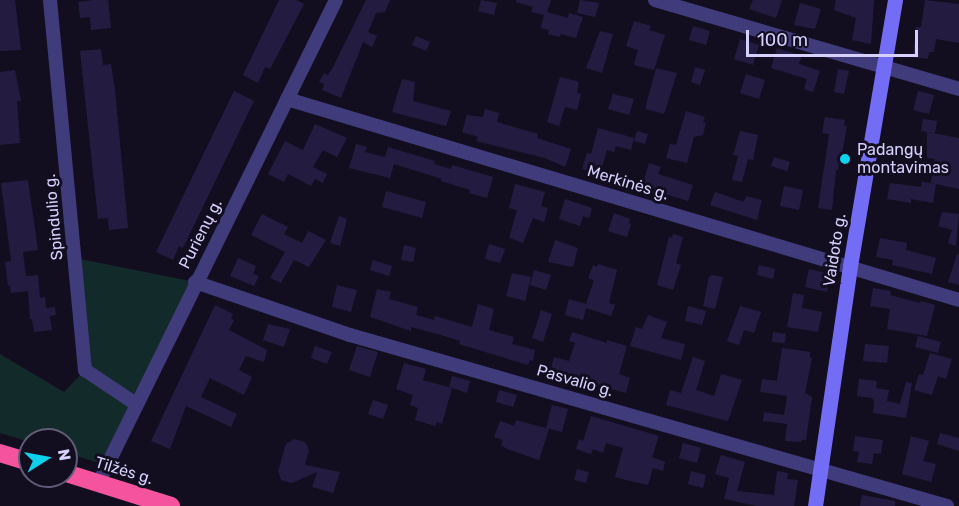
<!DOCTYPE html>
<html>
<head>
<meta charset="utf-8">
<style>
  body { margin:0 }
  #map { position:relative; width:959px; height:506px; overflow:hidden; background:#120e20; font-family:Rubik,sans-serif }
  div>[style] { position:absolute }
  .green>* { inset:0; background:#122a29 }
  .building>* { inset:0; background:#241c40 }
  .street>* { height:14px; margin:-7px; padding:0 7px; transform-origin:7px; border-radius:7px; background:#403c7c }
  .secondary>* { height:15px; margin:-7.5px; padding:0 7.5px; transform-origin:7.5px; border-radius:7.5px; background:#736df6 }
  .highway>* { height:18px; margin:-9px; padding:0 9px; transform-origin:9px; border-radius:9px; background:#f5539e }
  .dots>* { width:16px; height:16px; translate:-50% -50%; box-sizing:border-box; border:3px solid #120e20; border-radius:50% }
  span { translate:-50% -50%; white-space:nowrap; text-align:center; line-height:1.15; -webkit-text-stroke:6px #120e20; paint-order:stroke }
  .poi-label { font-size:16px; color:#d6d0fc }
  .left { translate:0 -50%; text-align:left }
  .street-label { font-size:16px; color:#d6d0fc }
  .north { position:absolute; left:18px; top:428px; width:60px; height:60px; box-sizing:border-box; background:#120e20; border:2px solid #605c78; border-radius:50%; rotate:79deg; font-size:16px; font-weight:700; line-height:24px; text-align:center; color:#d6d0fc }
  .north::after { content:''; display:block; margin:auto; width:21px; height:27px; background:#0ed1eb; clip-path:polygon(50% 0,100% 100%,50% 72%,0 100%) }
  .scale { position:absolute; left:746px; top:30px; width:172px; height:27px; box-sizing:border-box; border:3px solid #d6d0fc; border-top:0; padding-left:8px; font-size:18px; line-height:21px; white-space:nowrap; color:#d6d0fc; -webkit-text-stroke:4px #120e20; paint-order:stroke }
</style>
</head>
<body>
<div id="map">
  <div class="green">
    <i style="clip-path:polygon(75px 258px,195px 282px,106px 465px,66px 453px,66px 440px,30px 440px,30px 442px,0 433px,0 354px,64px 392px,85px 370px)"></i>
  </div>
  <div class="building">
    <i style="clip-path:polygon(0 0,15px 0,21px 50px,0 51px)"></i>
    <i style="clip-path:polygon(93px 0,108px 0,111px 28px,91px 30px,90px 17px,80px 18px,78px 2px)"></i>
    <i style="clip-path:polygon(279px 0,296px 0,304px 4px,270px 69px,265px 67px,258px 83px,243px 75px)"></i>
    <i style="clip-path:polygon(366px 0,390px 0,385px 12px,376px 13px,368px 32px,377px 36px,372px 47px,363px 42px,341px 98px,322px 90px,324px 84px,319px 82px,324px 73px,328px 75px,332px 69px)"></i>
    <i style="clip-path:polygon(481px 0,497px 3px,494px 15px,478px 11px)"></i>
    <i style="clip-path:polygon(516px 0,551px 0,547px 12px,568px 18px,569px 13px,583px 17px,576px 38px,561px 34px,560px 37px,548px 34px,549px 30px,541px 28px,544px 15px,531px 12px,533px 7px,516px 2px)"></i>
    <i style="clip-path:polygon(580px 0,599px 3px,595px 17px,577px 13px)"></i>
    <i style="clip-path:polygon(753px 0,782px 0,776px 18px,749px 9px)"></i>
    <i style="clip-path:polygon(836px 0,874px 0,871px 44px,852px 40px,856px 18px,834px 10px)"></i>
    <i style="clip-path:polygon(925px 0,959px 4px,959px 43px,936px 39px,934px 52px,929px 52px,928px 59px,913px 57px,916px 27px,921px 27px)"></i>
    <i style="clip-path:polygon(800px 3px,821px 9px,815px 29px,794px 25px)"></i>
    <i style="clip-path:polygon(634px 21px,651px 26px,649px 30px,665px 35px,654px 70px,634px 65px,638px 50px,626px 46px)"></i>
    <i style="clip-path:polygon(693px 26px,710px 31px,706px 45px,689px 40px)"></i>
    <i style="clip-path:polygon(600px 31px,613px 34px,602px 73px,586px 68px)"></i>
    <i style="clip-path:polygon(416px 36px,430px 42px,426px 51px,412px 45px)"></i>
    <i style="clip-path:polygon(740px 39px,759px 45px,753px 65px,734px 59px)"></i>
    <i style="clip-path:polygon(777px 48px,802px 56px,799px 64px,820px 71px,813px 92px,804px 89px,807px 79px,771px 68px)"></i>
    <i style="clip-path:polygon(101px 49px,103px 65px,111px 64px,115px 90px,128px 228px,109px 230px,108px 218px,98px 219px,80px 51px)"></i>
    <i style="clip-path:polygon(695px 67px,705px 70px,700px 85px,691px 82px)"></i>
    <i style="clip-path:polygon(656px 68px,677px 73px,664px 114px,645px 109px)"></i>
    <i style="clip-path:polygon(838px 69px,849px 71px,844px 94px,834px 92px)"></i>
    <i style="clip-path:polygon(15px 70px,21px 101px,17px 101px,20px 143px,0 145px,0 72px)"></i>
    <i style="clip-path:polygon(746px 74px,765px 80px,759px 99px,740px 93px)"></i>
    <i style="clip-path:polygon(560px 77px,579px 82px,577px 93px,581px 94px,577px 110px,565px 107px,559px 126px,547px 122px)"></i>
    <i style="clip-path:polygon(402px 79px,415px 82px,413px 101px,451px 111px,446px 126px,392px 112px)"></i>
    <i style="clip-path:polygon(234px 91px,254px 101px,183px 248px,179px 246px,173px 260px,156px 252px)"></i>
    <i style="clip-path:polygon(918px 91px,934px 95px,929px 114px,913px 110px)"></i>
    <i style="clip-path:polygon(613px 94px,634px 99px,629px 115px,608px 109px)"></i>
    <i style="clip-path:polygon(485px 109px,499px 113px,497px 122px,538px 134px,537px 138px,571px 149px,565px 167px,545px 158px,476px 141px,478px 137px,462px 132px,467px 115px,483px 117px)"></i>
    <i style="clip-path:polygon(686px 111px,705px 117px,703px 122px,706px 123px,703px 135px,694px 137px,687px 163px,666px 158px,670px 144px,676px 145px)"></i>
    <i style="clip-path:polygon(825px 117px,845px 120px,844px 126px,847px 126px,842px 153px,851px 155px,849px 165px,839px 163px,838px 170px,836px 170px,832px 210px,818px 208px,829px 134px,822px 133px)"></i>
    <i style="clip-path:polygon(923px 119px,937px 121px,935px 133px,921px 131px)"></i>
    <i style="clip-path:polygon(315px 124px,347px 138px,337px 157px,323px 150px,313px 167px,327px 174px,323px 183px,315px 179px,311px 186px,288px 174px,284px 182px,268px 174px,285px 141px,303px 150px)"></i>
    <i style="clip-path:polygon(598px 128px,634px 138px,631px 150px,616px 146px,614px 152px,607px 150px,600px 174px,582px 169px,587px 153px,591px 154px)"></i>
    <i style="clip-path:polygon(637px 131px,648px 134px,645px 144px,634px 141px)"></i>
    <i style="clip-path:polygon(740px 131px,758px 135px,753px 160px,748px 159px,742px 182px,732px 180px,738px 156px,733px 155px)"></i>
    <i style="clip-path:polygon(927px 132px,959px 138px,959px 189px,931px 183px,935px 159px,927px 158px)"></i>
    <i style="clip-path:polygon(356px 144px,367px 147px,365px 152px,385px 157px,388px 147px,435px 161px,434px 164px,451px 169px,452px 165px,493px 177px,487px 198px,469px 193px,470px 190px,441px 181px,442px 179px,394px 164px,390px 178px,349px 168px)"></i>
    <i style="clip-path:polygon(774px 157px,790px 162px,787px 171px,771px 166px)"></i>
    <i style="clip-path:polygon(649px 163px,661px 167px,658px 174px,693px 185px,688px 201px,642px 187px)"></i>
    <i style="clip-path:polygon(28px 180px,38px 250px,23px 252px,26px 276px,38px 275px,40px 298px,45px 297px,46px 308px,55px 307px,56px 315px,50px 316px,52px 330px,34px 332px,32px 319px,30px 319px,28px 291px,11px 293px,10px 285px,8px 286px,5px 262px,11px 261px,1px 183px)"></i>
    <i style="clip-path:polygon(922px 182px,936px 184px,933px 203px,911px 199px,911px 203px,887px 199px,890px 183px,921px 187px)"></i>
    <i style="clip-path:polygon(515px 184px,545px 192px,541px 206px,548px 208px,544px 222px,533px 218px,523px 243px,509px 238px,517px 210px,509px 208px)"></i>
    <i style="clip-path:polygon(784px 186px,803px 190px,799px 210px,780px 206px)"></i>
    <i style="clip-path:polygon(386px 191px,426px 202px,422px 218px,382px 207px)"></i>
    <i style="clip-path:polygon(715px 192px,744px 202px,746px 196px,762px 200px,757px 220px,710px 205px)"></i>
    <i style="clip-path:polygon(565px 199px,592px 208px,589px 218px,583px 216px,580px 226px,559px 219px)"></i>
    <i style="clip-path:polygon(942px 212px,959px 214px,956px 246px,948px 243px,952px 230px,938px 226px)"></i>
    <i style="clip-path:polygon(614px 213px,630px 219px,629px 223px,631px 224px,627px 237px,608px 231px)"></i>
    <i style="clip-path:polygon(262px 214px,288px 227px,284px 234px,302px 243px,308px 231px,326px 240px,309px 267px,294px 260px,281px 283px,270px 278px,285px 252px,251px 235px)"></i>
    <i style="clip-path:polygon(339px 216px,347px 219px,340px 246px,330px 243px)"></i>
    <i style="clip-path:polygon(673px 234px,683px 237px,676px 263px,681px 265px,673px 290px,657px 285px,669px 237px,672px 238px)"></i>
    <i style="clip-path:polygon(880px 238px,907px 243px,906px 250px,936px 258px,932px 274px,892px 265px,893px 260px,876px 257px)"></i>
    <i style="clip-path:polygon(555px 240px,578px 248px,573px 267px,548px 262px)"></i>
    <i style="clip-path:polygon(489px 244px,505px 249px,500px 263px,485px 259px)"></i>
    <i style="clip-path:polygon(404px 245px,416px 248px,413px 262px,401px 260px)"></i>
    <i style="clip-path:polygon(957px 254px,959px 255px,959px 285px,948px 282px)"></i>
    <i style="clip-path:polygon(238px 258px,256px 266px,253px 274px,259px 276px,254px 286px,230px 276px)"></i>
    <i style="clip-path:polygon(373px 260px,392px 266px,389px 276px,370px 270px)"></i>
    <i style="clip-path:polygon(598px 264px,617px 270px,609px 303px,615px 305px,611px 316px,586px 308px,583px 320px,565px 315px,569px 299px,586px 304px,594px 280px,588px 278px,593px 265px,597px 267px)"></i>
    <i style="clip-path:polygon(759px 265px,775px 269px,773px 279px,757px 275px)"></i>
    <i style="clip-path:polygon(809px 269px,831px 274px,827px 292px,805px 287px)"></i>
    <i style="clip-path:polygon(534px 270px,551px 275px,546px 290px,530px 285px)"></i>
    <i style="clip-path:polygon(512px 273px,531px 277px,525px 301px,506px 296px)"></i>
    <i style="clip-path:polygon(713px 275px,723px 277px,715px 309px,703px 306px,709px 277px)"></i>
    <i style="clip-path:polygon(337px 285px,357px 290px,351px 312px,332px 307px)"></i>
    <i style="clip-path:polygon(873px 288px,891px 291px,890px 295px,920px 303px,921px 301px,935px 305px,927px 336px,887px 329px,890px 309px,870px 306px)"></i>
    <i style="clip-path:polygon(377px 289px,391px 292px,389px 299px,418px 307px,416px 315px,434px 320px,435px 316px,472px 327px,478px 304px,494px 309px,489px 330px,514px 337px,512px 344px,535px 350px,533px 361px,530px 360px,528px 365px,459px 344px,460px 341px,441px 335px,411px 327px,411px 331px,370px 317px)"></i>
    <i style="clip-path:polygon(793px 293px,804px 295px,802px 308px,822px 312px,818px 332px,787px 327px)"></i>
    <i style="clip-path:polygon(215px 305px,233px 314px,231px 318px,234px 320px,229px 330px,267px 350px,264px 362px,246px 356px,239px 370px,252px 377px,244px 395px,210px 378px,201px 397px,237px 414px,231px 427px,186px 406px,170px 449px,151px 441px)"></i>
    <i style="clip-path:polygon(688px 306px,706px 311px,702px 325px,685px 321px)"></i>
    <i style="clip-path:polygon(740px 306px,761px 312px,754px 333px,744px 330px,739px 345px,727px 341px)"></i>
    <i style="clip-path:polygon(541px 310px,552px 314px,543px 342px,532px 338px)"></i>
    <i style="clip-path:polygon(648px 315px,667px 322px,661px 338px,685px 344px,681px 360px,630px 346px,636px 327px,642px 329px)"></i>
    <i style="clip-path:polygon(268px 324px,290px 329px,284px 347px,263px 340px)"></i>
    <i style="clip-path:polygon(572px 332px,607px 343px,607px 340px,627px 346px,619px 374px,630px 378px,626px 393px,550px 372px,554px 357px,569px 361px,575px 343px,569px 341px)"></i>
    <i style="clip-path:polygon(773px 332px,786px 334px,785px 343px,772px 342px)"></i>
    <i style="clip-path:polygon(918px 336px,941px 342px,938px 353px,915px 347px)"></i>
    <i style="clip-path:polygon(865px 344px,889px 346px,887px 363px,863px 361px)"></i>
    <i style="clip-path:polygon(315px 346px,332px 352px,327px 364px,311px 358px)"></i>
    <i style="clip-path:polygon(357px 346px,378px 352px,370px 377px,349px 370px)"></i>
    <i style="clip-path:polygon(782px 348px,810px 352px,810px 357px,812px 358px,805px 393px,812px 397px,806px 440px,802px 440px,801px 442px,785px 441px,787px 424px,763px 421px,764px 412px,784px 415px,787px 396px,760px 392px,762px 379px,777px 381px)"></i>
    <i style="clip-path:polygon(930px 353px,952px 359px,946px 379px,938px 376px,932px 395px,914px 390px,919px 374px,923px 375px)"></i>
    <i style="clip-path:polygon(693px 357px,705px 361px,696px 390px,714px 396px,721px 374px,742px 380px,728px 421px,666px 405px,670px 390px,681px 393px)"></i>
    <i style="clip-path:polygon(404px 363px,426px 369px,423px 380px,452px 388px,442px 424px,437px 422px,435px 426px,415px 420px,418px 408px,410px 405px,413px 395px,396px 389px)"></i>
    <i style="clip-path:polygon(452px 376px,470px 381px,467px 393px,449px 387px)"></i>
    <i style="clip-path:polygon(859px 379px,877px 381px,876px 388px,889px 390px,887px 401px,900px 404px,906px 382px,912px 383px,906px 418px,873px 413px,874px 401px,872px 398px,857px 396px)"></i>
    <i style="clip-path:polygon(499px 390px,517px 395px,513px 407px,496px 402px)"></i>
    <i style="clip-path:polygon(373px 400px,388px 405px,383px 419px,368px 414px)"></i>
    <i style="clip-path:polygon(552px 405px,568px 409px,562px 432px,546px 428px)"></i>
    <i style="clip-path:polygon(591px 416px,659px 436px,652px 457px,665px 462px,663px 471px,653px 468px,648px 485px,626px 480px,615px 477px,623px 448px,606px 443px,603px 453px,593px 449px,591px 454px,576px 449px,579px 439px,583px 441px)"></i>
    <i style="clip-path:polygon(516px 420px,549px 429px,539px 460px,507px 449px,501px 445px,503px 440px,494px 437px,500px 421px,514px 426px)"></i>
    <i style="clip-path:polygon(940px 433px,959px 438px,959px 451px,937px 444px)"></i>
    <i style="clip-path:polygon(855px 436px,883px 440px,881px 454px,874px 453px,872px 464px,857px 462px,859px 452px,853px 451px)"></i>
    <i style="clip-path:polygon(911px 436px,929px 441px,923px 461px,936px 464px,931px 482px,902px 474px)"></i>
    <i style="clip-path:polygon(294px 439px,305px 442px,309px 450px,305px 465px,340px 472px,333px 493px,312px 487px,317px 472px,292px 483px,281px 480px,278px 471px,286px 444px)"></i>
    <i style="clip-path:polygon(683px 443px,701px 448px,697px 463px,679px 458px)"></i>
    <i style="clip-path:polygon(721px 455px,745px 462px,737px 491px,774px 495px,777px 471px,788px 473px,787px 479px,798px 480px,794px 506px,757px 506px,724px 499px,729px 478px,715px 474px)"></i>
    <i style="clip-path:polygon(577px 469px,589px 472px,586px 483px,574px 480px)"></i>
    <i style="clip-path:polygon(691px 471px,706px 475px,703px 488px,688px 484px)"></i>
    <i style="clip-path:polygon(862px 495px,895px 501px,895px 506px,860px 506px)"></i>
  </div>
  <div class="street">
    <i style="left:50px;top:0;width:372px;rotate:84.6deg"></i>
    <i style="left:85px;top:370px;width:61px;rotate:33.7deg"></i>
    <i style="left:655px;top:0;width:317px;rotate:16.3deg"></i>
    <i style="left:287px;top:99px;width:701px;rotate:16.65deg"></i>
    <i style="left:195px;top:282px;width:164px;rotate:18.9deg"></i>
    <i style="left:350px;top:335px;width:621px;rotate:15.98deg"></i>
    <i style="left:98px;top:484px;width:539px;rotate:-63.82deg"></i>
  </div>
  <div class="secondary">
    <i style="left:815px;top:506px;width:243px;rotate:-81.7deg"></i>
    <i style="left:850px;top:266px;width:270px;rotate:-80.4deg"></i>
  </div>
  <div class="highway">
    <i style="left:0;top:453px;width:31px;rotate:17deg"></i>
    <i style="left:66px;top:473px;width:110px;rotate:17.4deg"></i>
  </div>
  <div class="dots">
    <i style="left:845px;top:159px;background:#0ed1eb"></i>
  </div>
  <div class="poi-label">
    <span class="left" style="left:857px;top:159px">Padangų<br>montavimas</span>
  </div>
  <div class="street-label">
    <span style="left:628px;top:183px;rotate:17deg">Merkinės g.</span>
    <span style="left:54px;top:217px;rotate:-95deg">Spindulio g.</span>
    <span style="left:201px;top:234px;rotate:-63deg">Purienų g.</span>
    <span style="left:835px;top:250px;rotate:-81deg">Vaidoto g.</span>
    <span style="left:575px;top:381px;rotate:16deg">Pasvalio g.</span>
    <span style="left:124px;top:471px;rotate:17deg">Tilžės g.</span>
  </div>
  <div class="north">N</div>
  <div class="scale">100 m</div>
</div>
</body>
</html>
